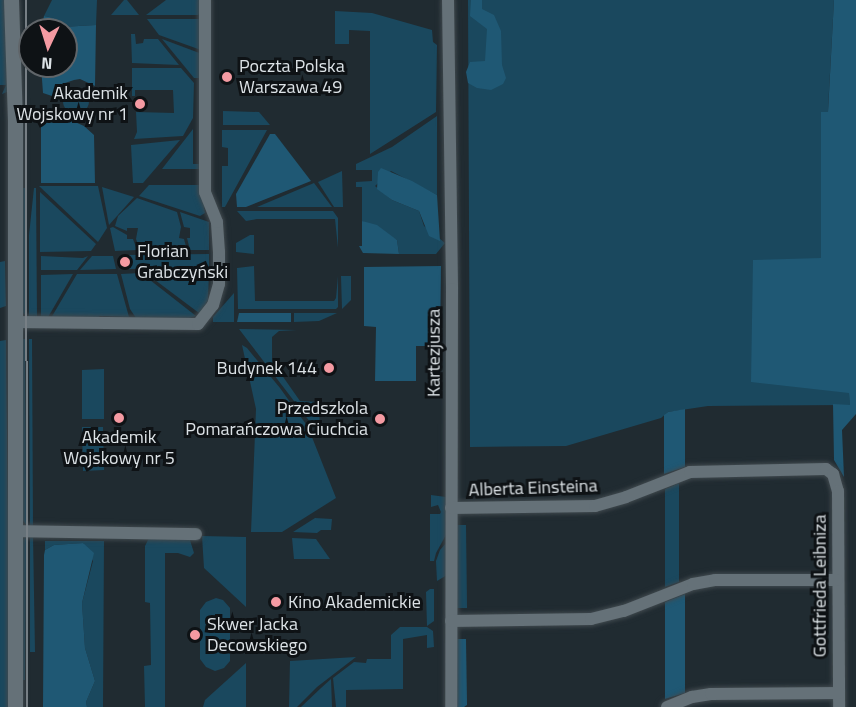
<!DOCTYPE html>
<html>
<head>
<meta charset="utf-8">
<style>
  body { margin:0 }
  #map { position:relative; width:856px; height:707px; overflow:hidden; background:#202b31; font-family:"Titillium Web",sans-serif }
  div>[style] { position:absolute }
  .green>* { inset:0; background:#1a485e }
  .round { border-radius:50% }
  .forest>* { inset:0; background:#1f5874 }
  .roads { filter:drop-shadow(0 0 2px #40494e) drop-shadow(0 0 2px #40494e) }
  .minor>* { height:12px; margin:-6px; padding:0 6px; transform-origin:6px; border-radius:6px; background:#657178 }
  .tertiary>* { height:15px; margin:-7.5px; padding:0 7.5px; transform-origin:7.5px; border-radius:7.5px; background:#657178 }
  .tram>* { height:1.5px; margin:-0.75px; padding:0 0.75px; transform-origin:0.75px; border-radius:0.75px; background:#777f85 }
  .dots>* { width:16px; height:16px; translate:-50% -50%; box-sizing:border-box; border:3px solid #0e1215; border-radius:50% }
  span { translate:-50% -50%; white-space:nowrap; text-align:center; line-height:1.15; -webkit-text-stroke:6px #0e1215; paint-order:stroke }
  .poi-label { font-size:18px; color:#dce2e6 }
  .left { translate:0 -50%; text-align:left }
  .right { translate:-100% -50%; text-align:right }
  .street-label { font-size:18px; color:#dce2e6 }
  .north { position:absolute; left:18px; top:18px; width:60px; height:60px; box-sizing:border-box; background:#0e1215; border:2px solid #606569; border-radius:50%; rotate:184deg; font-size:16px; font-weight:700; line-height:24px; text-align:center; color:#dce2e6 }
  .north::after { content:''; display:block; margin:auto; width:21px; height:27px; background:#f49aa2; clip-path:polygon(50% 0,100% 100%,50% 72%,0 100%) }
</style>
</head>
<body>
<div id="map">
  <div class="green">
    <i style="clip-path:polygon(0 0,5px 0,7px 92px,2px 94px,6px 85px,0 85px)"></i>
    <i style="clip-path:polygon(52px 0,97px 0,96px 25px,61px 27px,54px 18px,44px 16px)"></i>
    <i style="clip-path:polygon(124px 0,127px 0,139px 15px,111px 15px)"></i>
    <i style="clip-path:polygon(166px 0,201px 0,201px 13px,198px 15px,146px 15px)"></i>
    <i style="clip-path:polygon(468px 0,834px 0,828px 109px,845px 289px,850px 405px,708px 406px,668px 412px,661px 418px,566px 446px,470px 447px)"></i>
    <i style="clip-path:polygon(335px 11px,372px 13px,432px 30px,433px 42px,437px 45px,436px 112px,370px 154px,370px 31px,349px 30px,349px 44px,335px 44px)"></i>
    <i style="clip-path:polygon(147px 19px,201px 19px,201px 50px,159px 35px)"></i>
    <i style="clip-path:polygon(131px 34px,135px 34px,136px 44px,143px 43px,144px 39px,158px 39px,179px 65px,132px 63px)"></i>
    <i style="clip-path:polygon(162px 39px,202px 54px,200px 78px,194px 78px)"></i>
    <i style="clip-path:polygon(132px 68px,181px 68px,194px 83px,193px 118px,183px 136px,134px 139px,137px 132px,136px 112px,174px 113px,173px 90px,135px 90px,135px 96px,132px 96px)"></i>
    <i class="round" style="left:63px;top:88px;width:26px;height:26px"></i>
    <i style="clip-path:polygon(223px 111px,259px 112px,270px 125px,223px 125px)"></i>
    <i style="clip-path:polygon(437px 116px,437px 195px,391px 171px,375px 186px,392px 200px,419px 211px,424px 226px,445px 243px,436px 254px,399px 254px,397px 240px,362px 221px,362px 187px,356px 187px,356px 182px,372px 181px,372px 170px,356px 170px,356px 164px,392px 147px)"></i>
    <i style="clip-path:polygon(193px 129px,193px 164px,199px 164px,199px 169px,162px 169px)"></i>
    <i style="clip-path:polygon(222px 130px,267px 130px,225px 207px,222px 207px,222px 166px,228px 166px,228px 148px,222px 147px)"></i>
    <i style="clip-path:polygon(180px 140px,143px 183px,133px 183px,131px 145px)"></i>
    <i style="clip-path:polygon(342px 171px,343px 207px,334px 207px,318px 182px)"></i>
    <i style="clip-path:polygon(314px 183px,332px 207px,257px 207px)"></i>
    <i style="clip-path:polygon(149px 185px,201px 185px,205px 213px,200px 216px,139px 196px)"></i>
    <i style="clip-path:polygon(39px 186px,98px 186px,107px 228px,98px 242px)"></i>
    <i style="clip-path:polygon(102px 187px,134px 197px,109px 225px)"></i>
    <i style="clip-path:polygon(21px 188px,26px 188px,25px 315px,22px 312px)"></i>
    <i style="clip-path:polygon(34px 188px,36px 188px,37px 319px,29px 318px,29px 235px)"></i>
    <i style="clip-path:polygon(40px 192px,96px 244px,91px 251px,40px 252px)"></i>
    <i style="clip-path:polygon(137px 198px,177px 212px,181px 227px,179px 238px,184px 239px,187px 250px,140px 250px,136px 239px,138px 228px,127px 228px,127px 231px,115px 226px,118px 216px)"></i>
    <i style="clip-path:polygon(237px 211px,333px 211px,338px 218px,338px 248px,335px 219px,257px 219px,246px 221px)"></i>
    <i style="clip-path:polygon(180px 212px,209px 222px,209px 250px,190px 250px,187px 238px,190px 238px,190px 228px,184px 227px)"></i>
    <i style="clip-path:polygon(113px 227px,127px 235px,127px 239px,133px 239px,137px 250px,115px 251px,110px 228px)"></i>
    <i style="clip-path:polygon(250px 235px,254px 235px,254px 254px,236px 252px,236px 243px)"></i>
    <i style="clip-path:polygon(209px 254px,209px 268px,126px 269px,128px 261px,126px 255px)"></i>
    <i style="clip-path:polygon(41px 256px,83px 258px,88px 256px,77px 270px,41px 270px)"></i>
    <i style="clip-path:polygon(92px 256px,113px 256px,116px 269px,80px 270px)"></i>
    <i style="clip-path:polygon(5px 261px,6px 306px,0 308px,0 262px)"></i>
    <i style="clip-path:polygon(254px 266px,255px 301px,334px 301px,336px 298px,338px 276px,338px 307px,336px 309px,238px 309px,237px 268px)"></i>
    <i style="clip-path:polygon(186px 272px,209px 272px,208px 301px,199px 313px,147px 274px)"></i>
    <i style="clip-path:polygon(141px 273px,182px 305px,196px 316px,189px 318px,136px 318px,130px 309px,121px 274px)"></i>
    <i style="clip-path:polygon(73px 274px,47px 319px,41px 320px,41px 275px)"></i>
    <i style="clip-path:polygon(77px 274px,117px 274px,129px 317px,100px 316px,93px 321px,51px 318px)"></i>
    <i style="clip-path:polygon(341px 276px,351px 276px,351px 300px,342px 309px)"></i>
    <i style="clip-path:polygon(234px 293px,234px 322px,213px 322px,213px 317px)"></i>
    <i style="clip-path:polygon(294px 313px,337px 313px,319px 321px,294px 322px)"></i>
    <i style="clip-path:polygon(239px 329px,297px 330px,279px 331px,272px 337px,272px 361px,300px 401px,319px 402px,320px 435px)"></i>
    <i style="clip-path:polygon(21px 339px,25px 339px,26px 525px,21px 518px)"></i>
    <i style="clip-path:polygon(29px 339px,32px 339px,33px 527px,30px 527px)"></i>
    <i style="clip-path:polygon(6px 340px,10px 707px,0 707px,0 341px)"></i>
    <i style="clip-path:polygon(242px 345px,247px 348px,280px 388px,308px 427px,336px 498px,282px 532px,251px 532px,256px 409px)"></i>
    <i style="clip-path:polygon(104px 369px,104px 419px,82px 419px,82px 370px)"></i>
    <i style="clip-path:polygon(82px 427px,103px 427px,104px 470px,83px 471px)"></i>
    <i style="clip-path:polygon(679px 483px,679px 582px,665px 587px,665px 489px)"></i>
    <i style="clip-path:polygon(431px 495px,446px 497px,446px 535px,436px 553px,434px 561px,430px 561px,430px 514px,440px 514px,441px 512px,438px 505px,431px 507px)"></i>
    <i style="clip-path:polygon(315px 518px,332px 519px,331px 530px,321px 530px,317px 533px,293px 532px)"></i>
    <i style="clip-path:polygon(456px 525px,466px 525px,467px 608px,456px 608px)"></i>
    <i style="clip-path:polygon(33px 535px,35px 652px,30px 652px,30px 536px)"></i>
    <i style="clip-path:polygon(202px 536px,246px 537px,246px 607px,204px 568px)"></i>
    <i style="clip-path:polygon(26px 537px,25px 680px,21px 680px,22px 540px)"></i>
    <i style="clip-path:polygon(149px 538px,190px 540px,194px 553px,190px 557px,178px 553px,165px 553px,165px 707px,145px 707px,144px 666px,151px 665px,150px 603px,145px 602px,145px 546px)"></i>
    <i style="clip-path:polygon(292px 538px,316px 539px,330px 559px,294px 559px)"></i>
    <i style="clip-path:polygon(45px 541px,104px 541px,103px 707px,87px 707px,86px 702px,95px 681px,85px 648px,82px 603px,93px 561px,83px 543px,54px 545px,45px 550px)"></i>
    <i style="clip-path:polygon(447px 542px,447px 575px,437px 581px,436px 561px,440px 550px)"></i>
    <i style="clip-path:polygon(430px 589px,434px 589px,434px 621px,427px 626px,426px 592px)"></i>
    <i style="clip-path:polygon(216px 598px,223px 600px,230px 608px,230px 661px,224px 668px,215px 671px,206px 667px,200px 659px,200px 610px,206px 602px)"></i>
    <i style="clip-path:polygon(400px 627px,427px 627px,433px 631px,434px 647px,427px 648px,427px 635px,403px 639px,403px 689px,346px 690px,346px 707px,336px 707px,333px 678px,354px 662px,366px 663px,367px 659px,391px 659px,391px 635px)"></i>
    <i style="clip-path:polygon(356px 657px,317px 687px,297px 707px,289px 707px,290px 661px)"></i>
    <i style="clip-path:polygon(246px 663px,246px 707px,203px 707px,205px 700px)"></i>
    <i style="clip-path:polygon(331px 679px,332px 707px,301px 707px,321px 688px)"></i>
  </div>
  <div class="forest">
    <i style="clip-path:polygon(471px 0,482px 0,482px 9px,494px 15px,501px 31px,502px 65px,506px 78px,503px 84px,491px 90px,477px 88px,468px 83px,466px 72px,470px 62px,485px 61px,487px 29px,470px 16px)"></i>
    <i style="clip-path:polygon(834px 0,856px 0,856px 414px,842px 430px,844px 477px,834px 460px,833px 404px,850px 405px,849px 393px,751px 382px,753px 260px,821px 258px,821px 112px,828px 112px)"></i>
    <i style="clip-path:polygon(44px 16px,54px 18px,62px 27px,96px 25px,95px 86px,80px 79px,74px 80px,65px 83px,55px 97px,43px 93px,41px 66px,66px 66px,66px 30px,41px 30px)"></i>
    <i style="clip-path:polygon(41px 108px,58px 109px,66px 118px,84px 126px,94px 135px,95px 183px,41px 183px)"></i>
    <i style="clip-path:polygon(270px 134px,275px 134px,311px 181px,246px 207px,237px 207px,236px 194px)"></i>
    <i style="clip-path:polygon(381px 168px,412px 181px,437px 195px,440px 241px,429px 236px,419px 211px,392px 200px,377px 189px,378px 172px)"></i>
    <i style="clip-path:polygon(362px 221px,377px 225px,397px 240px,399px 254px,363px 253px,359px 246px,362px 246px)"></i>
    <i style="clip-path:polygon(441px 266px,440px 346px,416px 346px,416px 381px,375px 381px,376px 327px,364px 326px,364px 267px)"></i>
    <i style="clip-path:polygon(239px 313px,291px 313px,291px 322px,237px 322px)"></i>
    <i style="clip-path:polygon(685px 409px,685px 467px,664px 474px,664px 415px,668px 412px)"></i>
    <i style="clip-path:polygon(83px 543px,94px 553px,82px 603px,85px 648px,95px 681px,86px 702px,87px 707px,43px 707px,44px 555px,45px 550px,54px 545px)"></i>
    <i style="clip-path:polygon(685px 594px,685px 693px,665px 699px,665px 602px)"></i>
    <i style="clip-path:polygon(456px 639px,466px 639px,467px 705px,464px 707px,456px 707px)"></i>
  </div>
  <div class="roads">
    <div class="minor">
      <i style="left:448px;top:0;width:289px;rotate:89.2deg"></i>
      <i style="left:452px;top:289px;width:418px;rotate:90.1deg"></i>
      <i style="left:15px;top:322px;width:183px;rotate:0.6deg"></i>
      <i style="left:198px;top:324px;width:24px;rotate:-52deg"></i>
      <i style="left:213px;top:305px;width:22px;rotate:-74deg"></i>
      <i style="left:219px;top:284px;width:32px;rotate:-90deg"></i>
      <i style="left:219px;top:252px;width:30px;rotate:-94deg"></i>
      <i style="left:217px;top:222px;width:32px;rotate:-112deg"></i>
      <i style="left:205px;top:192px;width:192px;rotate:-90deg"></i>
      <i style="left:451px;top:508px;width:144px;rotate:-0.8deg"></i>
      <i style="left:595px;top:506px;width:32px;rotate:-16deg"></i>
      <i style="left:626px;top:497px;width:69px;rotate:-21.3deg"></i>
      <i style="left:690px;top:472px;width:136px;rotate:-1.3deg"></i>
      <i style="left:826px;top:469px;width:9px;rotate:36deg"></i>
      <i style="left:833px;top:474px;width:18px;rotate:74deg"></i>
      <i style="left:838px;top:491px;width:216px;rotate:89.7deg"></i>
      <i style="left:16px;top:531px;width:180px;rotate:1deg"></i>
      <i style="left:451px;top:621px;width:140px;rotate:-0.8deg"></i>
      <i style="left:591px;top:619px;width:34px;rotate:-14deg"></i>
      <i style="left:624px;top:611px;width:74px;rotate:-21.4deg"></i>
      <i style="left:693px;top:584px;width:22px;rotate:-10deg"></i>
      <i style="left:715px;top:580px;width:122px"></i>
      <i style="left:667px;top:707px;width:27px;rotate:-22deg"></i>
      <i style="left:692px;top:697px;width:19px;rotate:-9deg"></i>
      <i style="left:711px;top:694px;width:128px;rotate:-0.4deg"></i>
    </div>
    <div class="tertiary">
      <i style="left:11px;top:0;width:119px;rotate:88.1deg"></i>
      <i style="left:15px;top:119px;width:588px;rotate:90deg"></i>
    </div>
  </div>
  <div class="tram">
    <i style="left:26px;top:0;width:707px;rotate:89.84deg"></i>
  </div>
  <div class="dots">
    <i style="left:227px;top:77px;background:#f49aa2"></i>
    <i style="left:140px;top:104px;background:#f49aa2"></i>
    <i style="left:125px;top:262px;background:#f49aa2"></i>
    <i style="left:329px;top:368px;background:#f49aa2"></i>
    <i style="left:119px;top:418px;background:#f49aa2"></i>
    <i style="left:380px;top:419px;background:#f49aa2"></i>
    <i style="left:276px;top:602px;background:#f49aa2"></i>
    <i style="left:195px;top:635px;background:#f49aa2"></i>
  </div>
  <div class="poi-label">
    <span class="left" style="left:239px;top:77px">Poczta Polska<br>Warszawa 49</span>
    <span class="right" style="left:128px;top:104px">Akademik<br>Wojskowy nr 1</span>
    <span class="left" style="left:137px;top:262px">Florian<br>Grabczyński</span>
    <span class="right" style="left:317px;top:368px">Budynek 144</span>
    <span class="right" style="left:368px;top:419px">Przedszkola<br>Pomarańczowa Ciuchcia</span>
    <span style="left:119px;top:448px">Akademik<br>Wojskowy nr 5</span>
    <span class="left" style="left:288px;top:602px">Kino Akademickie</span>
    <span class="left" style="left:207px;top:635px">Skwer Jacka<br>Decowskiego</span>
  </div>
  <div class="street-label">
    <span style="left:434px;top:353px;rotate:-90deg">Kartezjusza</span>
    <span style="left:533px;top:488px;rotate:-2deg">Alberta Einsteina</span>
    <span style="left:820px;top:586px;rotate:-90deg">Gottfrieda Leibniza</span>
  </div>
  <div class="north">N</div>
</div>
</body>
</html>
